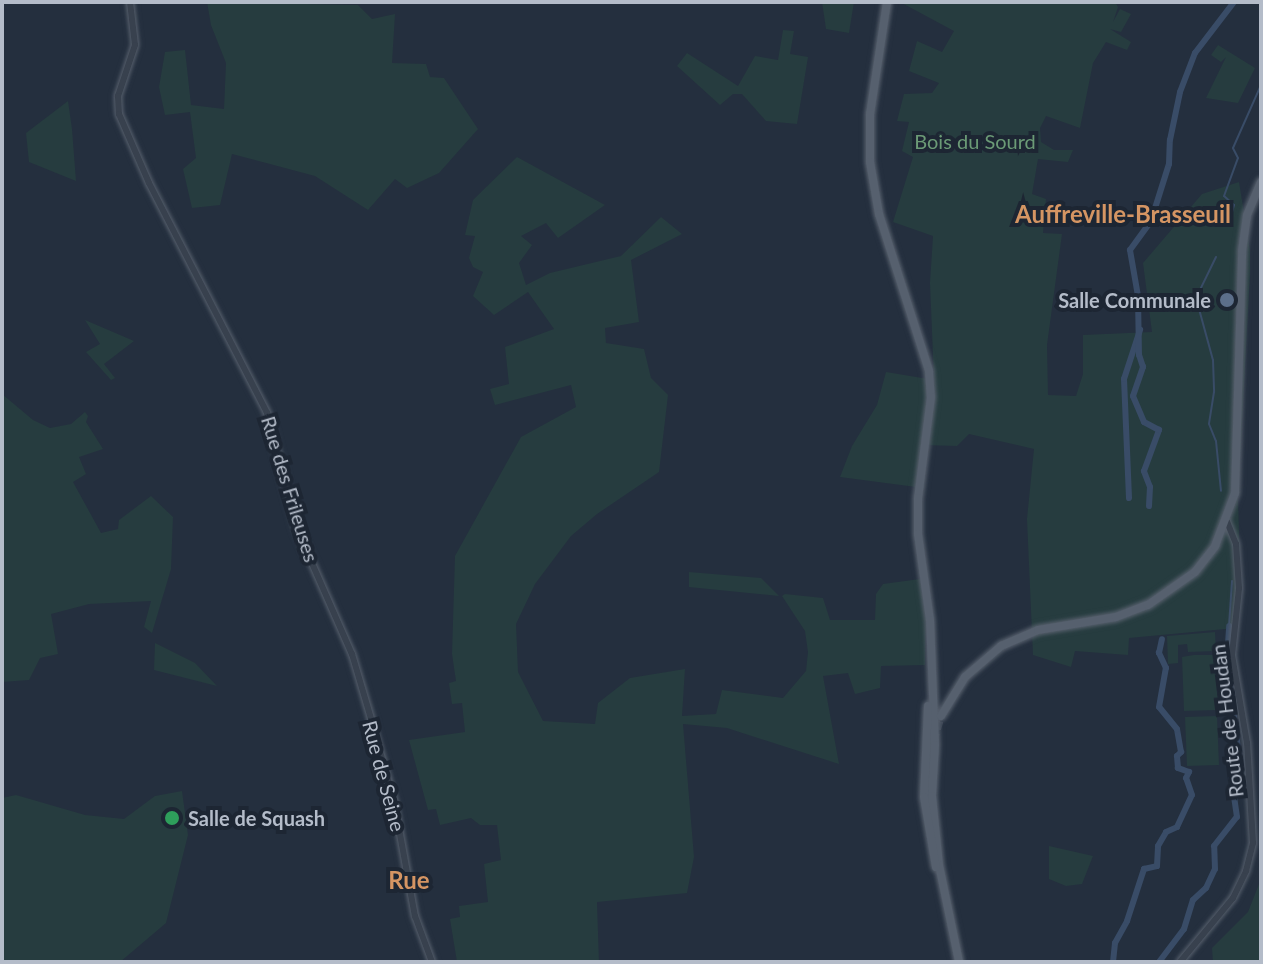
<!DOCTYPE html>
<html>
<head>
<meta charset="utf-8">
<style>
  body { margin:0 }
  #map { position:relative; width:1263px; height:964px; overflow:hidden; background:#242f3e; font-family:Lato,sans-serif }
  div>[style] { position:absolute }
  .green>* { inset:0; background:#263c3f }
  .stream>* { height:2px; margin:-1px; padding:0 1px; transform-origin:1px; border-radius:1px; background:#394c67 }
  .river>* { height:6px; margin:-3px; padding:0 3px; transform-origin:3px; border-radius:3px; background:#394c67 }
  .major-tunnel>* { height:8px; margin-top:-4px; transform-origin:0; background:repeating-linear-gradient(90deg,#3a4453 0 8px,transparent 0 12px) }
  .roads { filter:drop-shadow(0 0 2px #565f6c) drop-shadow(0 0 2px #565f6c) }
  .minor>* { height:6px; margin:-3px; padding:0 3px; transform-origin:3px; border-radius:3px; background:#38414e }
  .major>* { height:8px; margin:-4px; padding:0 4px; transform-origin:4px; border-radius:4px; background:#56606e }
  .dots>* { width:22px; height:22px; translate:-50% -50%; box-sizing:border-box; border:4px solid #1d2633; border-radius:50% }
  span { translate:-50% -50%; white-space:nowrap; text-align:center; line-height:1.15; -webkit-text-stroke:8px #1d2633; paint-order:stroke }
  .park-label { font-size:20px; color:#6b9a76 }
  .poi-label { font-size:20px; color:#b4bcc9; font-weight:700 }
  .right { translate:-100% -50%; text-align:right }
  .left { translate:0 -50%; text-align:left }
  .street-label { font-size:20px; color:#b4bcc9 }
  .quarter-label { font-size:24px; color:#d59563; font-weight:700 }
  .frame { position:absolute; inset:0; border:4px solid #b4bcc9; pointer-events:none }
</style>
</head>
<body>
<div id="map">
  <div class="green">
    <i style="clip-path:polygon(207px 2px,358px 5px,372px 19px,395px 14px,392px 63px,426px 64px,430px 77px,444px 78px,478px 129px,439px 173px,407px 188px,395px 179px,368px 210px,315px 176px,232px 154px,220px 205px,192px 208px,183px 169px,196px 158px,190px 112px,165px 115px,159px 87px,165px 52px,185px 50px,191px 105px,224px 109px,226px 63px,211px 25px)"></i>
    <i style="clip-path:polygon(822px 2px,854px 2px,849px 33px,826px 29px)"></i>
    <i style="clip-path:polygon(900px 2px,1115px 2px,1118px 7px,1113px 22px,1120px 9px,1131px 14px,1121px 32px,1110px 29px,1131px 42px,1127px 50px,1106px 42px,1093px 63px,1080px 128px,1046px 116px,1040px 128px,1041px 142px,1054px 150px,1073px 150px,1068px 162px,1038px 159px,1032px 194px,1046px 199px,1043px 233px,1062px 234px,1047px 345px,1048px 395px,1076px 396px,1083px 374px,1083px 335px,1152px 332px,1143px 263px,1202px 194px,1239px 182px,1250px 250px,1250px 274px,1238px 498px,1241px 597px,1236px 628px,1129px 638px,1128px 655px,1075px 651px,1071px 667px,1033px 655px,1027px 519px,1034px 449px,969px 434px,957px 446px,922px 445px,916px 487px,840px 477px,852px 446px,877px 405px,886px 372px,934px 380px,930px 283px,933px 236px,893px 222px,913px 157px,902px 151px,909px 122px,897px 121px,904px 94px,932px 93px,939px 83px,909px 71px,917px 41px,942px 52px,954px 31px)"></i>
    <i style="clip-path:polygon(783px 30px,794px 31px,790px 54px,808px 57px,797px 124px,766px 121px,742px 94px,733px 94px,720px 105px,677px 66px,687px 53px,738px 86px,755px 56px,778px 60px)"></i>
    <i style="clip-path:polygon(1218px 45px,1255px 68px,1238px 103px,1206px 98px,1226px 57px,1221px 62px,1211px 55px)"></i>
    <i style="clip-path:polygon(68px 101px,72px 129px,76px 181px,29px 162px,26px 133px)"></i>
    <i style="clip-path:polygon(517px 157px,605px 205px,558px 238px,546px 223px,521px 236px,532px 245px,519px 263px,526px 285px,550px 273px,621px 256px,661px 217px,682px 234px,631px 260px,639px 322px,605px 328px,606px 343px,644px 349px,651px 378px,668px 395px,659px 472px,597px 514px,571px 536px,535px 584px,516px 624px,518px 672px,543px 721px,595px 724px,598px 703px,630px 678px,685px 669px,682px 716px,716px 714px,722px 690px,783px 698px,806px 671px,808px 652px,805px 631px,782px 596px,785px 594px,823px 598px,830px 620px,875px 620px,876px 594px,883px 584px,920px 579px,926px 620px,925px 665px,881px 666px,880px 688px,855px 694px,848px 673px,823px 676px,839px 764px,727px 728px,683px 724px,694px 857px,687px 893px,597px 902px,599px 962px,457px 962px,450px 919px,460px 917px,459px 906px,488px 902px,484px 864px,501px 860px,497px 825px,480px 825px,471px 818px,440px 825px,436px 809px,428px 810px,409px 740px,465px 732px,462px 703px,452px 704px,449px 683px,456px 681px,452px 654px,455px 556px,521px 437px,576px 407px,571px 385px,495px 405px,490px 389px,509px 384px,505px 347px,554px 329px,528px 292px,494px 315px,473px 296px,483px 272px,473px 267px,469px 258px,475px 236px,465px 235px,473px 200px)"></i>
    <i style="clip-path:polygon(85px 320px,134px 341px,104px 364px,115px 378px,111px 380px,86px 352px,100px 344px)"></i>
    <i style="clip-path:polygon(2px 394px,33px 420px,50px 428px,71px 424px,85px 412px,88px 416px,86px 422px,103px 449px,79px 457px,86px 474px,73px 482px,101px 533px,118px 529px,119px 520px,151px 496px,173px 517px,171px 569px,152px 633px,144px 627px,151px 601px,89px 604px,51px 614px,58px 654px,40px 658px,29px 680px,2px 682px)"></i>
    <i style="clip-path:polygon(689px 572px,761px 578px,779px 596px,689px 587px)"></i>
    <i style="clip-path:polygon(1215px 632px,1216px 651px,1188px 652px,1187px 644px,1178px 645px,1178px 663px,1168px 664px,1167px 636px)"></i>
    <i style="clip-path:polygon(155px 643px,195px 663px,217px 686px,154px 670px)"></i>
    <i style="clip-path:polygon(1194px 655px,1216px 655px,1218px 710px,1184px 711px,1182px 657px)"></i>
    <i style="clip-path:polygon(1217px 716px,1219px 765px,1187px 766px,1185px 717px)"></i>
    <i style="clip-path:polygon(182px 791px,188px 835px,166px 923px,120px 962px,2px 962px,2px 798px,16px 795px,85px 815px,124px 819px,155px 796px)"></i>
    <i style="clip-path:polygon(1049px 846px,1093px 856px,1082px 884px,1066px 886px,1049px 879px)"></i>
    <i style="clip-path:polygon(1261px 879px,1261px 962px,1213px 962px,1212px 948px,1248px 912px)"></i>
  </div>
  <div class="stream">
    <i style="left:1228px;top:226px;width:22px;rotate:-74deg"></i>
    <i style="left:1234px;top:205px;width:13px;rotate:-138deg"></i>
    <i style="left:1224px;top:196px;width:40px;rotate:-69.8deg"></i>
    <i style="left:1238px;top:158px;width:11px;rotate:-117deg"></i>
    <i style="left:1233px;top:148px;width:69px;rotate:-66deg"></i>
    <i style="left:1216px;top:257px;width:46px;rotate:116deg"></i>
    <i style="left:1196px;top:298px;width:64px;rotate:74.7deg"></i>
    <i style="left:1213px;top:360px;width:32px;rotate:88deg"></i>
    <i style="left:1214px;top:392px;width:32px;rotate:99deg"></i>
    <i style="left:1209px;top:424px;width:18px;rotate:68deg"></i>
    <i style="left:1216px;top:441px;width:50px;rotate:84.3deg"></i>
    <i style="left:1229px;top:626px;width:45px;rotate:-86.2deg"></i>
  </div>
  <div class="river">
    <i style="left:1129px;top:498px;width:119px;rotate:-92.4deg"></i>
    <i style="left:1124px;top:379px;width:52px;rotate:-71.9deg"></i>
    <i style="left:1149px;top:506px;width:19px;rotate:-87deg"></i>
    <i style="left:1150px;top:487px;width:17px;rotate:-111deg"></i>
    <i style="left:1144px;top:471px;width:44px;rotate:-69.9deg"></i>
    <i style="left:1159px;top:430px;width:17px;rotate:-152deg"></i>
    <i style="left:1144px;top:422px;width:28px;rotate:-113deg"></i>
    <i style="left:1133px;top:396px;width:31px;rotate:-71deg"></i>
    <i style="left:1143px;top:367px;width:13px;rotate:-108deg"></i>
    <i style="left:1139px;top:355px;width:59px;rotate:-91deg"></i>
    <i style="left:1138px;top:296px;width:47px;rotate:-99.9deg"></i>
    <i style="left:1130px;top:250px;width:36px;rotate:-54deg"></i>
    <i style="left:1151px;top:221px;width:60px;rotate:-72.5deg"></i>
    <i style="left:1169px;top:164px;width:24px;rotate:-88deg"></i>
    <i style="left:1170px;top:140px;width:49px;rotate:-78.2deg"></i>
    <i style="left:1180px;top:92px;width:42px;rotate:-69deg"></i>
    <i style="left:1195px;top:53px;width:64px;rotate:-52.6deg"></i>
    <i style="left:1113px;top:962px;width:19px;rotate:-84deg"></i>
    <i style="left:1115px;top:943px;width:25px;rotate:-61deg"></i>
    <i style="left:1127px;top:921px;width:55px;rotate:-71.9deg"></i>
    <i style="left:1144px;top:869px;width:13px;rotate:-13deg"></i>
    <i style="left:1157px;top:866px;width:20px;rotate:-87deg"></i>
    <i style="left:1158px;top:846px;width:16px;rotate:-60deg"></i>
    <i style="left:1166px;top:832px;width:12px;rotate:-24deg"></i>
    <i style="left:1177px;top:827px;width:35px;rotate:-65deg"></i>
    <i style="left:1192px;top:795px;width:18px;rotate:-109deg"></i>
    <i style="left:1186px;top:778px;width:7px;rotate:-63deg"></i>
    <i style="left:1189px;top:772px;width:12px;rotate:-160deg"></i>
    <i style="left:1178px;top:768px;width:12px;rotate:-95deg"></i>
    <i style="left:1177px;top:756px;width:6px;rotate:-45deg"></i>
    <i style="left:1181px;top:752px;width:23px;rotate:-100deg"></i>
    <i style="left:1177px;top:729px;width:28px;rotate:-129deg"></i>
    <i style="left:1159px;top:707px;width:40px;rotate:-80deg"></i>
    <i style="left:1166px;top:668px;width:17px;rotate:-115deg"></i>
    <i style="left:1159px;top:653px;width:14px;rotate:-78deg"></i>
    <i style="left:1159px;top:962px;width:41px;rotate:-52.9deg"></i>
    <i style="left:1184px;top:929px;width:30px;rotate:-73deg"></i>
    <i style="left:1193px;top:900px;width:18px;rotate:-43deg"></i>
    <i style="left:1206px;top:888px;width:21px;rotate:-65deg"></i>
    <i style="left:1215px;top:869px;width:23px;rotate:-92deg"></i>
    <i style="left:1214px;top:846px;width:37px;rotate:-52deg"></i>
    <i style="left:1237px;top:817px;width:41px;rotate:-98.3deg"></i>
    <i style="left:1231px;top:776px;width:28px;rotate:-75deg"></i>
    <i style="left:1238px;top:749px;width:92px;rotate:-96.9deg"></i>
    <i style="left:1227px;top:658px;width:32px;rotate:-86deg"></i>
  </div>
  <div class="major-tunnel">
    <i style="left:930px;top:752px;width:38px;rotate:-73deg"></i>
  </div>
  <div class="roads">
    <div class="minor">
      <i style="left:130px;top:2px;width:43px;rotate:83.4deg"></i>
      <i style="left:135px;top:45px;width:54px;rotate:108.4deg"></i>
      <i style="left:118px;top:96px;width:18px;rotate:87deg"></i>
      <i style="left:119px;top:114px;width:75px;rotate:66.5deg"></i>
      <i style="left:149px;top:183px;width:259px;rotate:62.8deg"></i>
      <i style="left:267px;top:413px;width:120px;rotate:75.5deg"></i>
      <i style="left:297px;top:529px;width:137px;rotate:66.3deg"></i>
      <i style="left:352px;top:654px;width:71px;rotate:73.6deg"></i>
      <i style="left:371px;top:720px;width:84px;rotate:74.1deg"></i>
      <i style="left:394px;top:801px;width:117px;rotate:79.7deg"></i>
      <i style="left:415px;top:916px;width:49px;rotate:69.7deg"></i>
      <i style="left:1180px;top:962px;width:83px;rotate:-50.4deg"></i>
      <i style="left:1233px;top:898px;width:30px;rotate:-64deg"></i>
      <i style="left:1246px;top:871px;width:29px;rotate:-76deg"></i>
      <i style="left:1253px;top:843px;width:100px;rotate:-93.4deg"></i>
      <i style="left:1247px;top:743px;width:89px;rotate:-99.7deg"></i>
      <i style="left:1232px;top:655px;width:67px;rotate:-84deg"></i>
      <i style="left:1239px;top:588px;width:44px;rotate:-93.9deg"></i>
      <i style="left:1236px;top:544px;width:24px;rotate:-112deg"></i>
    </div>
    <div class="major">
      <i style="left:887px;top:2px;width:113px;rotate:98.6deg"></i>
      <i style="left:870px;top:114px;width:48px;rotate:90deg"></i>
      <i style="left:870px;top:162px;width:53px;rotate:80.2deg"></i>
      <i style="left:879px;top:214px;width:165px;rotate:72.3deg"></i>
      <i style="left:929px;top:371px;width:26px;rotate:86deg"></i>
      <i style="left:931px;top:397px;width:102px;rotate:97.3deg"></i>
      <i style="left:918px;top:498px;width:36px;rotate:90deg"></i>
      <i style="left:918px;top:534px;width:87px;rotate:82.1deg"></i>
      <i style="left:930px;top:620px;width:125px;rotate:87.7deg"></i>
      <i style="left:935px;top:745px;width:51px;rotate:93.4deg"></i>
      <i style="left:932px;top:796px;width:69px;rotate:84.2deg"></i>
      <i style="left:939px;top:865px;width:99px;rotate:78.3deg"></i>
      <i style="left:928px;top:706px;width:91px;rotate:92.5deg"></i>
      <i style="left:924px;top:797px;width:71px;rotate:80.3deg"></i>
      <i style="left:941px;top:716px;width:46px;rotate:-58.4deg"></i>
      <i style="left:965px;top:677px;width:48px;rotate:-40.7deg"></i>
      <i style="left:1001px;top:646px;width:40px;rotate:-23.4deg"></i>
      <i style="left:1038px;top:630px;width:79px;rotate:-9.5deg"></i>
      <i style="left:1116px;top:617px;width:34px;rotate:-21deg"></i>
      <i style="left:1148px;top:605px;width:57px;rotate:-35.1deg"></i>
      <i style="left:1195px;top:572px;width:33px;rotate:-52deg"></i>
      <i style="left:1215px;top:546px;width:57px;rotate:-69.3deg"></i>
      <i style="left:1235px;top:493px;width:242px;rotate:-88.3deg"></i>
      <i style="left:1242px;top:251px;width:36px;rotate:-82deg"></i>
      <i style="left:1247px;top:215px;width:36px;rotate:-67deg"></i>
    </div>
  </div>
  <div class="dots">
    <i style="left:1227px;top:300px;background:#5c6f8a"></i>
    <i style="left:172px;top:818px;background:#2e9e5b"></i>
  </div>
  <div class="park-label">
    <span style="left:975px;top:141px">Bois du Sourd</span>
  </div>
  <div class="poi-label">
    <span class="right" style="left:1211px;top:300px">Salle Communale</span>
    <span class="left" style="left:188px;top:818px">Salle de Squash</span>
  </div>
  <div class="street-label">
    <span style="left:290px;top:489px;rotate:73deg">Rue des Frileuses</span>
    <span style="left:1227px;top:721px;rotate:-97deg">Route de Houdan</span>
    <span style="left:384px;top:776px;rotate:75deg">Rue de Seine</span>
  </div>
  <div class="quarter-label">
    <span style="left:1123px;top:214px">Auffreville-Brasseuil</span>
    <span style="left:409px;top:880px">Rue</span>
  </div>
  <div class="frame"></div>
</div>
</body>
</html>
